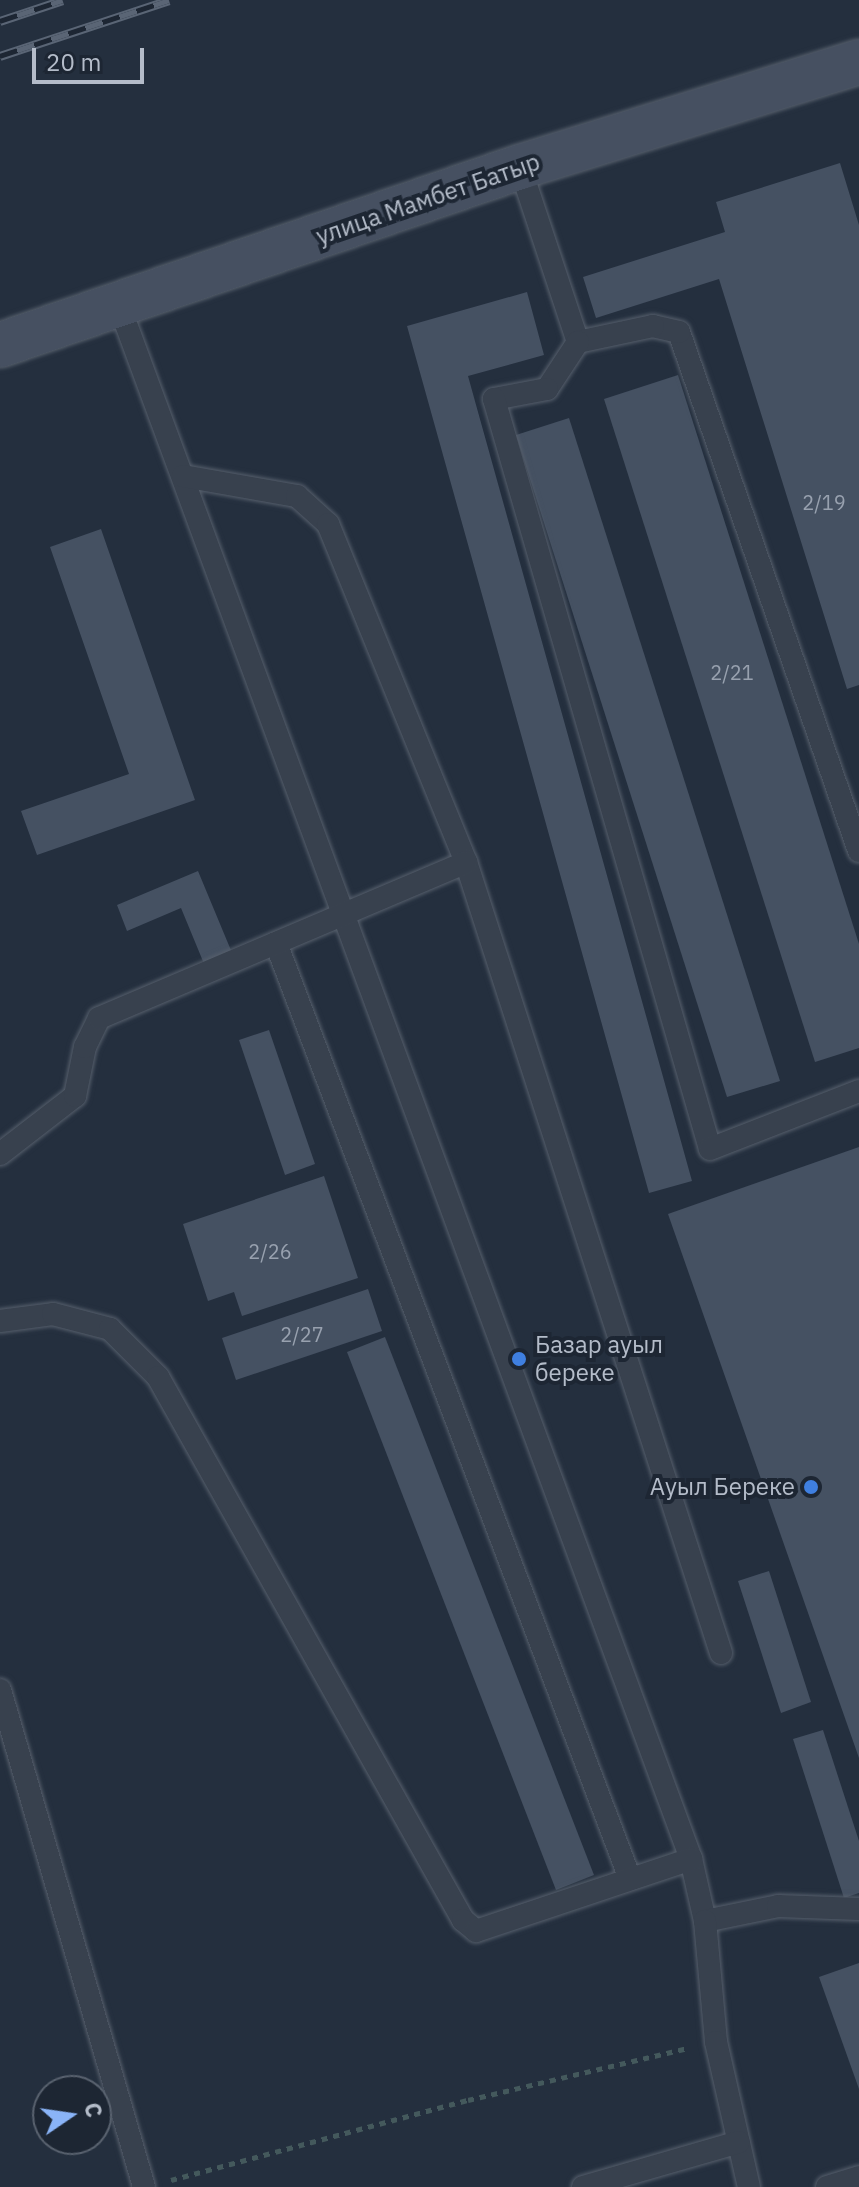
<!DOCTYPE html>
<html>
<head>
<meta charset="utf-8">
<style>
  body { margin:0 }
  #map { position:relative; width:859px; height:2187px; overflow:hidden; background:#242f3e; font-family:"IBM Plex Sans",sans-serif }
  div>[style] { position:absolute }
  .building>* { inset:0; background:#455162 }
  .path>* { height:5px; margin-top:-2.5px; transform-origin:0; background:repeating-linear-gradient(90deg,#44595c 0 6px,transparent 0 12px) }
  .roads { filter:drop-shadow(0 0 2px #565f6c) drop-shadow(0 0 2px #565f6c) }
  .lane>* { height:22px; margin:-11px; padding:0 11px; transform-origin:11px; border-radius:11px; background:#38414e }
  .secondary>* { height:44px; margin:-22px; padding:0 22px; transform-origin:22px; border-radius:22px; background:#465061 }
  .rail>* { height:9px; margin-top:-4.5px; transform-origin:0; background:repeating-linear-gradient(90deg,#1d2633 0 18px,#5a6575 0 36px); box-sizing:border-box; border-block:2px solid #5a6575 }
  .dots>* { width:22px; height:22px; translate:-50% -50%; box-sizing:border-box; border:4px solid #1d2633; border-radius:50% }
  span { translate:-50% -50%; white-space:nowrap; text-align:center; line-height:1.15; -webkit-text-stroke:8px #1d2633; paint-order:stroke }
  .number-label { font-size:20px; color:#98a1af }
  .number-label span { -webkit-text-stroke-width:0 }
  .street-label { font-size:24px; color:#b4bcc9 }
  .poi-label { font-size:24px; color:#b4bcc9 }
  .left { translate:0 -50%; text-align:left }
  .right { translate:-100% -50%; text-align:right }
  .north { position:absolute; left:32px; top:2075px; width:80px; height:80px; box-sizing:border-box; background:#1d2633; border:2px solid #59626f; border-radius:50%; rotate:77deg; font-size:22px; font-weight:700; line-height:32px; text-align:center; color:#b4bcc9 }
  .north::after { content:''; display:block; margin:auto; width:28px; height:36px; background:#8ab4f8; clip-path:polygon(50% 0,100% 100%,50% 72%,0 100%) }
  .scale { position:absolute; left:32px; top:48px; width:112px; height:36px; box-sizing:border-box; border:4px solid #b4bcc9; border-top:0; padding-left:10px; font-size:24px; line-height:28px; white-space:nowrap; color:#b4bcc9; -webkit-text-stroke:6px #1d2633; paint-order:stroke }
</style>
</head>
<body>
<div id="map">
  <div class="building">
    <i style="clip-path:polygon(840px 163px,859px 225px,859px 685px,847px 689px,719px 279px,596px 318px,583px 277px,725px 232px,716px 202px)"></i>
    <i style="clip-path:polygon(527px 292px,544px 355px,468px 376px,692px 1181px,649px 1193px,407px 326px)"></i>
    <i style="clip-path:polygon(678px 375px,859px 944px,859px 1048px,815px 1062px,604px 399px)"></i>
    <i style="clip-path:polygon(569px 418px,780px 1081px,727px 1097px,516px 435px)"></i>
    <i style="clip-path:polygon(101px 529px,195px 800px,37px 855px,21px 811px,129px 774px,50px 547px)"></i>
    <i style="clip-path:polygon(198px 871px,235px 960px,207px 971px,181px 908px,127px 931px,117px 905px)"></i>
    <i style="clip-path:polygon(269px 1030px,315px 1164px,285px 1175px,239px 1040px)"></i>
    <i style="clip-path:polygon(859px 1147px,859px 1758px,668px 1214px)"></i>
    <i style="clip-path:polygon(324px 1176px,358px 1278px,242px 1316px,234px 1292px,208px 1301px,183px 1224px)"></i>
    <i style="clip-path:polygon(368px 1289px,382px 1331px,236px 1380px,222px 1338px)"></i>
    <i style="clip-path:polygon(385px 1337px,594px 1875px,556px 1890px,347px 1352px)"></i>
    <i style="clip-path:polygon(769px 1571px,811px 1702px,781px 1713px,738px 1581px)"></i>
    <i style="clip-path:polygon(823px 1730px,859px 1841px,859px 1893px,844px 1898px,793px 1739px)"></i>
    <i style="clip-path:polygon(859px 1963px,859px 2089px,819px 1977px)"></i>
  </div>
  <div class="path">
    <i style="left:171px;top:2180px;width:308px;rotate:-15.1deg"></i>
    <i style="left:468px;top:2100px;width:226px;rotate:-13.3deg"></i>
  </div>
  <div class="roads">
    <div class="lane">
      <i style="left:520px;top:167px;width:184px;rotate:71.7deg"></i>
      <i style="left:119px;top:305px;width:1656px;rotate:69.79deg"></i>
      <i style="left:691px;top:1859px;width:64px;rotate:77.3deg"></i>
      <i style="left:705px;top:1921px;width:75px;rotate:-11.6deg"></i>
      <i style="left:778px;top:1906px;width:81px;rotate:2.1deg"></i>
      <i style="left:183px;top:476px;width:116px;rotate:10deg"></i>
      <i style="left:297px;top:496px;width:42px;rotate:42.1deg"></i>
      <i style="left:328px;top:524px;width:365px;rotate:67.8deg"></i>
      <i style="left:466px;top:862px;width:831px;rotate:72.13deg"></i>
      <i style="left:859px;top:851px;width:549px;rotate:-109.13deg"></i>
      <i style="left:679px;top:332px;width:27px;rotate:-167deg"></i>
      <i style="left:653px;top:326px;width:77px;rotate:168deg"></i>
      <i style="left:578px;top:342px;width:56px;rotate:123.4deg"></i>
      <i style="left:547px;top:389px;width:54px;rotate:169.3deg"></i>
      <i style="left:494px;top:399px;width:780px;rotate:73.93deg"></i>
      <i style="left:710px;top:1149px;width:160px;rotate:-21.3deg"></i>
      <i style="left:276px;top:943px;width:1001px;rotate:69.28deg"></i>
      <i style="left:0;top:1154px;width:95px;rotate:-37.7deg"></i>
      <i style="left:75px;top:1096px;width:50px;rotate:-78.5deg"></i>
      <i style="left:85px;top:1047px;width:32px;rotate:-64deg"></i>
      <i style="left:99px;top:1018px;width:399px;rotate:-23deg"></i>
      <i style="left:0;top:1321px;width:53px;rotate:-7.5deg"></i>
      <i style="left:53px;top:1314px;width:59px;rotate:14.7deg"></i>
      <i style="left:110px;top:1329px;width:68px;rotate:45deg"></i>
      <i style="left:158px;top:1377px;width:623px;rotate:60.68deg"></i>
      <i style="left:463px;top:1920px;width:17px;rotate:40deg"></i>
      <i style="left:476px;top:1931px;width:227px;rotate:-18.5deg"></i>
      <i style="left:0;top:1690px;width:517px;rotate:73.84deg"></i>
      <i style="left:705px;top:1921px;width:121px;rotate:84.8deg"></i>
      <i style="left:716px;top:2042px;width:149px;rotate:77.2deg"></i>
      <i style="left:583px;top:2187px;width:162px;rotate:-16.1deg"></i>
      <i style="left:827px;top:2187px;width:34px;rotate:-17deg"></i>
    </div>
    <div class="secondary">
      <i style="left:0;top:345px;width:550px;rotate:-18.9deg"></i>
      <i style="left:520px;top:167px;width:355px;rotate:-17.2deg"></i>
    </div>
  </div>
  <div class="rail">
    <i style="left:0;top:21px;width:66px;rotate:-18.4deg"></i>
    <i style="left:0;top:56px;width:178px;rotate:-18.3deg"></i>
  </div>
  <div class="dots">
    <i style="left:519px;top:1359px;background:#3f7fe0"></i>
    <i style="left:811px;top:1487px;background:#3f7fe0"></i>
  </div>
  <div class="number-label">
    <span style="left:824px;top:502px">2/19</span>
    <span style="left:732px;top:672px">2/21</span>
    <span style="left:270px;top:1251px">2/26</span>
    <span style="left:302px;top:1334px">2/27</span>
  </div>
  <div class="street-label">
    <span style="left:428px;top:199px;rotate:-19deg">улица Мамбет Батыр</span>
  </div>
  <div class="poi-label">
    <span class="left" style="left:535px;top:1359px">Базар ауыл<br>береке</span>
    <span class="right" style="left:795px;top:1487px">Ауыл Береке</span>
  </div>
  <div class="north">С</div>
  <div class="scale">20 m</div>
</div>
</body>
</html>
